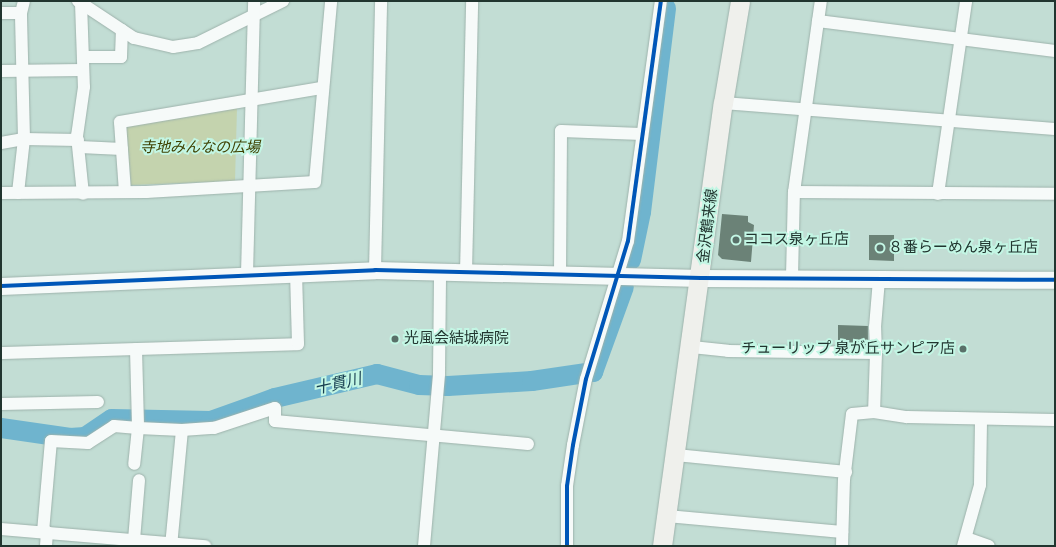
<!DOCTYPE html>
<html>
<head>
<meta charset="utf-8">
<style>
  body { margin:0 }
  #map { position:relative; width:1056px; height:547px; overflow:hidden; background:#c2ddd4; font-family:Spectral,"Noto Sans JP",serif }
  div>[style] { position:absolute }
  .green>* { inset:0; background:#c4d3ae }
  .river>* { height:20px; margin:-10px; padding:0 10px; transform-origin:10px; border-radius:10px; background:#6fb4ce }
  .building>* { inset:0; background:#6b8277 }
  .roads { filter:drop-shadow(0 0 1px #9db2ab) drop-shadow(0 0 1px #9db2ab) }
  .street>* { height:12px; margin:-6px; padding:0 6px; transform-origin:6px; border-radius:6px; background:#f6faf9 }
  .secondary>* { height:17px; margin:-8.5px; padding:0 8.5px; transform-origin:8.5px; border-radius:8.5px; background:#f6faf9 }
  .primary>* { height:19px; margin:-9.5px; padding:0 9.5px; transform-origin:9.5px; border-radius:9.5px; background:#eff0ec }
  .cycleway>* { height:4px; margin:-2px; padding:0 2px; transform-origin:2px; border-radius:2px; background:#0057b8 }
  .dots>* { width:11px; height:11px; translate:-50% -50%; box-sizing:border-box; border:2px solid #c3f6e4; border-radius:50% }
  span { translate:-50% -50%; white-space:nowrap; text-align:center; line-height:1.15; -webkit-text-stroke:4px #c3f6e4; paint-order:stroke }
  .park-label { font-size:15px; color:#3e4000; font-style:italic }
  .street-label { font-size:15px; color:#21352f }
  .poi-label { font-size:15px; color:#21352f }
  .left { translate:0 -50%; text-align:left }
  .right { translate:-100% -50%; text-align:right }
  .water-label { font-size:16px; color:#173e50; font-style:italic }
  .frame { position:absolute; inset:0; border:2px solid #21352f; pointer-events:none }
</style>
</head>
<body>
<div id="map">
  <div class="green">
    <i style="clip-path:polygon(237px 108px,235px 181px,131px 185px,126px 125px)"></i>
  </div>
  <div class="river">
    <i style="left:631px;top:260px;width:49px;rotate:-78.2deg"></i>
    <i style="left:641px;top:212px;width:205px;rotate:-83deg"></i>
    <i style="left:1px;top:428px;width:70px;rotate:8.2deg"></i>
    <i style="left:70px;top:438px;width:15px;rotate:-4deg"></i>
    <i style="left:85px;top:437px;width:32px;rotate:-34deg"></i>
    <i style="left:112px;top:419px;width:99px;rotate:1.2deg"></i>
    <i style="left:211px;top:421px;width:68px;rotate:-19.8deg"></i>
    <i style="left:275px;top:398px;width:105px;rotate:-13.2deg"></i>
    <i style="left:377px;top:374px;width:43px;rotate:14.7deg"></i>
    <i style="left:419px;top:385px;width:29px;rotate:2deg"></i>
    <i style="left:448px;top:386px;width:84px;rotate:-3.4deg"></i>
    <i style="left:532px;top:381px;width:62px;rotate:-8.4deg"></i>
    <i style="left:593px;top:372px;width:90px;rotate:-70deg"></i>
  </div>
  <div class="building">
    <i style="clip-path:polygon(722px 214px,748px 216px,748px 222px,754px 225px,751px 262px,722px 259px,718px 255px)"></i>
    <i style="clip-path:polygon(869px 235px,894px 235px,894px 261px,869px 260px)"></i>
    <i style="clip-path:polygon(838px 325px,868px 326px,868px 345px,838px 345px)"></i>
  </div>
  <div class="roads">
    <div class="street">
      <i style="left:78px;top:1px;width:67px;rotate:33.5deg"></i>
      <i style="left:134px;top:38px;width:40px;rotate:13deg"></i>
      <i style="left:173px;top:47px;width:25px;rotate:-9deg"></i>
      <i style="left:198px;top:43px;width:95px;rotate:-26.3deg"></i>
      <i style="left:81px;top:3px;width:84px;rotate:88deg"></i>
      <i style="left:84px;top:87px;width:49px;rotate:98.1deg"></i>
      <i style="left:77px;top:136px;width:58px;rotate:84.1deg"></i>
      <i style="left:1px;top:13px;width:20px"></i>
      <i style="left:21px;top:13px;width:12px;rotate:-76deg"></i>
      <i style="left:818px;top:21px;width:239px;rotate:7.2deg"></i>
      <i style="left:83px;top:57px;width:38px"></i>
      <i style="left:121px;top:57px;width:27px;rotate:-88deg"></i>
      <i style="left:1px;top:71px;width:82px;rotate:-0.7deg"></i>
      <i style="left:723px;top:103px;width:333px;rotate:4.5deg"></i>
      <i style="left:1px;top:143px;width:23px;rotate:-10deg"></i>
      <i style="left:24px;top:139px;width:54px;rotate:1.1deg"></i>
      <i style="left:80px;top:147px;width:42px;rotate:2.7deg"></i>
      <i style="left:125px;top:192px;width:70px;rotate:-94.1deg"></i>
      <i style="left:120px;top:122px;width:204px;rotate:-9.6deg"></i>
      <i style="left:794px;top:192px;width:261px;rotate:0.4deg"></i>
      <i style="left:1px;top:193px;width:145px;rotate:-0.4deg"></i>
      <i style="left:146px;top:192px;width:169px;rotate:-3.4deg"></i>
      <i style="left:315px;top:182px;width:182px;rotate:-84.9deg"></i>
      <i style="left:18px;top:193px;width:54px;rotate:-83.7deg"></i>
      <i style="left:24px;top:139px;width:126px;rotate:-91.4deg"></i>
      <i style="left:938px;top:194px;width:195px;rotate:-81.7deg"></i>
      <i style="left:375px;top:270px;width:269px;rotate:-88.7deg"></i>
      <i style="left:466px;top:272px;width:271px;rotate:-88.7deg"></i>
      <i style="left:247px;top:274px;width:273px;rotate:-88.5deg"></i>
      <i style="left:560px;top:274px;width:143px;rotate:-89.6deg"></i>
      <i style="left:561px;top:131px;width:81px;rotate:2.1deg"></i>
      <i style="left:792px;top:277px;width:85px;rotate:-88.7deg"></i>
      <i style="left:794px;top:192px;width:193px;rotate:-82deg"></i>
      <i style="left:692px;top:347px;width:36px;rotate:6deg"></i>
      <i style="left:728px;top:351px;width:148px;rotate:0.8deg"></i>
      <i style="left:876px;top:353px;width:59px;rotate:91.9deg"></i>
      <i style="left:136px;top:349px;width:79px;rotate:88.5deg"></i>
      <i style="left:138px;top:428px;width:44px;rotate:2.6deg"></i>
      <i style="left:182px;top:430px;width:117px;rotate:95.4deg"></i>
      <i style="left:1px;top:353px;width:297px;rotate:-1.7deg"></i>
      <i style="left:298px;top:344px;width:72px;rotate:-91.6deg"></i>
      <i style="left:876px;top:353px;width:26px;rotate:-92deg"></i>
      <i style="left:875px;top:327px;width:48px;rotate:-85.2deg"></i>
      <i style="left:1px;top:404px;width:97px;rotate:-1.2deg"></i>
      <i style="left:182px;top:430px;width:32px;rotate:-4deg"></i>
      <i style="left:214px;top:428px;width:64px;rotate:-18.2deg"></i>
      <i style="left:275px;top:408px;width:13px;rotate:90deg"></i>
      <i style="left:275px;top:421px;width:254px;rotate:5.2deg"></i>
      <i style="left:676px;top:455px;width:171px;rotate:5.7deg"></i>
      <i style="left:667px;top:516px;width:176px;rotate:5.2deg"></i>
      <i style="left:1px;top:529px;width:205px;rotate:4.8deg"></i>
      <i style="left:43px;top:532px;width:91px;rotate:-85deg"></i>
      <i style="left:51px;top:441px;width:37px;rotate:3deg"></i>
      <i style="left:88px;top:443px;width:31px;rotate:-33deg"></i>
      <i style="left:114px;top:426px;width:24px;rotate:5deg"></i>
      <i style="left:138px;top:428px;width:36px;rotate:96deg"></i>
      <i style="left:966px;top:538px;width:24px;rotate:19deg"></i>
      <i style="left:134px;top:540px;width:60px;rotate:-85.2deg"></i>
      <i style="left:46px;top:546px;width:14px;rotate:-86deg"></i>
      <i style="left:424px;top:546px;width:173px;rotate:-85deg"></i>
      <i style="left:439px;top:374px;width:102px;rotate:-89.4deg"></i>
      <i style="left:567px;top:546px;width:60px;rotate:-90deg"></i>
      <i style="left:567px;top:486px;width:41px;rotate:-81.7deg"></i>
      <i style="left:573px;top:445px;width:67px;rotate:-78.9deg"></i>
      <i style="left:586px;top:379px;width:144px;rotate:-73.1deg"></i>
      <i style="left:628px;top:241px;width:242px;rotate:-82.2deg"></i>
      <i style="left:842px;top:546px;width:66px;rotate:-88.3deg"></i>
      <i style="left:844px;top:480px;width:66px;rotate:-83.1deg"></i>
      <i style="left:852px;top:414px;width:22px;rotate:-5deg"></i>
      <i style="left:874px;top:412px;width:33px;rotate:9deg"></i>
      <i style="left:907px;top:417px;width:148px;rotate:1.2deg"></i>
      <i style="left:963px;top:546px;width:63px;rotate:-74.4deg"></i>
      <i style="left:980px;top:485px;width:65px;rotate:-89.1deg"></i>
    </div>
    <div class="secondary">
      <i style="left:1px;top:286px;width:374px;rotate:-2.4deg"></i>
      <i style="left:375px;top:270px;width:326px;rotate:1.4deg"></i>
      <i style="left:701px;top:278px;width:354px;rotate:0.3deg"></i>
    </div>
    <div class="primary">
      <i style="left:662px;top:546px;width:447px;rotate:-82.2deg"></i>
      <i style="left:723px;top:103px;width:103px;rotate:-80.5deg"></i>
    </div>
  </div>
  <div class="cycleway">
    <i style="left:1px;top:286px;width:374px;rotate:-2.4deg"></i>
    <i style="left:375px;top:270px;width:326px;rotate:1.4deg"></i>
    <i style="left:701px;top:278px;width:354px;rotate:0.3deg"></i>
    <i style="left:567px;top:546px;width:60px;rotate:-90deg"></i>
    <i style="left:567px;top:486px;width:41px;rotate:-81.7deg"></i>
    <i style="left:573px;top:445px;width:67px;rotate:-78.9deg"></i>
    <i style="left:586px;top:379px;width:144px;rotate:-73.1deg"></i>
    <i style="left:628px;top:241px;width:242px;rotate:-82.2deg"></i>
  </div>
  <div class="dots">
    <i style="left:736px;top:240px;background:#597069"></i>
    <i style="left:880px;top:248px;background:#597069"></i>
    <i style="left:395px;top:339px;background:#597069"></i>
    <i style="left:963px;top:349px;background:#597069"></i>
  </div>
  <div class="park-label">
    <span style="left:200px;top:148px">寺地みんなの広場</span>
  </div>
  <div class="street-label">
    <span style="left:708px;top:226px;rotate:-83deg">金沢鶴来線</span>
  </div>
  <div class="poi-label">
    <span class="left" style="left:744px;top:240px">ココス泉ヶ丘店</span>
    <span class="left" style="left:888px;top:248px">８番らーめん泉ヶ丘店</span>
    <span class="left" style="left:404px;top:339px">光風会結城病院</span>
    <span class="right" style="left:955px;top:349px">チューリップ 泉が丘サンピア店</span>
  </div>
  <div class="water-label">
    <span style="left:338px;top:384px;rotate:-13deg">十貫川</span>
  </div>
  <div class="frame"></div>
</div>
</body>
</html>
